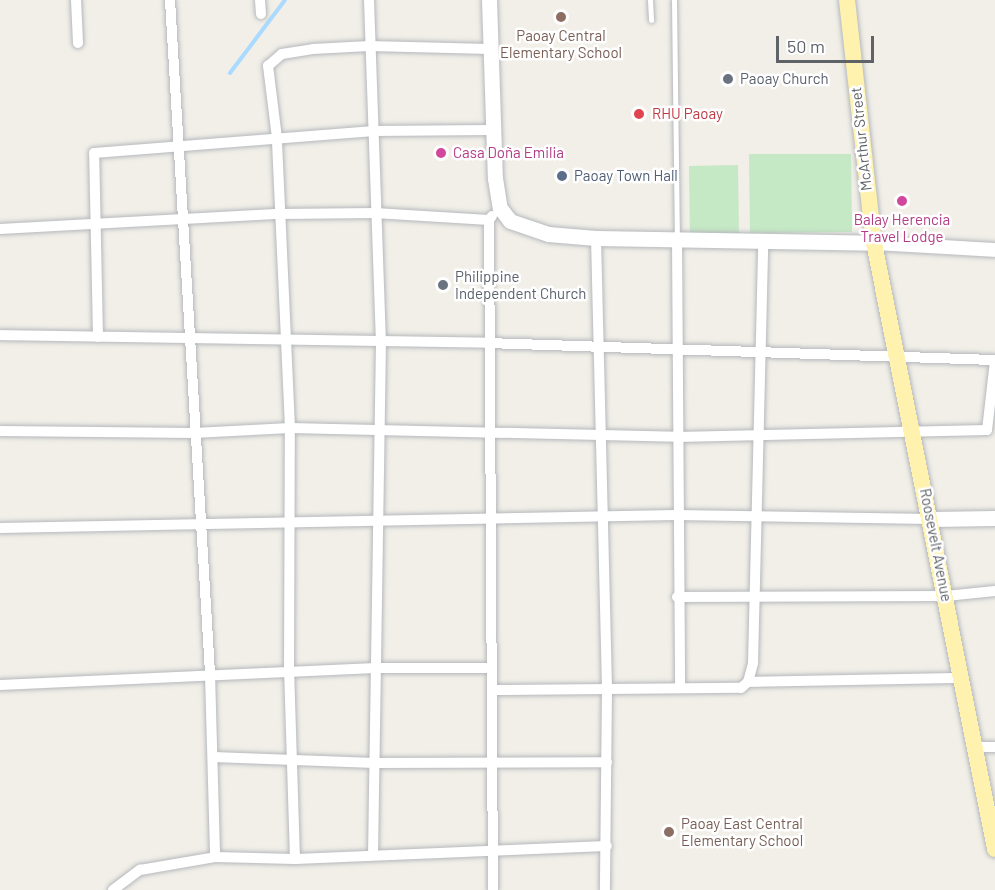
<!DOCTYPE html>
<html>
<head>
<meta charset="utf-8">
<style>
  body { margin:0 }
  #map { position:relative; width:995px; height:890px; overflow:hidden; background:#f1efe8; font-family:Barlow,sans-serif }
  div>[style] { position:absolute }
  .green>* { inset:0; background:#c5e8c5 }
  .stream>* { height:4px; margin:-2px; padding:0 2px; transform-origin:2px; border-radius:2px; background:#aadaff }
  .roads { filter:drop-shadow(0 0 2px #b5b8bc) drop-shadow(0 0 2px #b5b8bc) }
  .service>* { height:5px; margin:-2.5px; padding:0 2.5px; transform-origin:2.5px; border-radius:2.5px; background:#fff }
  .minor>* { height:10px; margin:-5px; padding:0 5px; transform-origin:5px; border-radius:5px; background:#fff }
  .tertiary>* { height:14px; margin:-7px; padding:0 7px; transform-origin:7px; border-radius:7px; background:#fff }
  .secondary>* { height:15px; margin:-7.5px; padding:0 7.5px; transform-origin:7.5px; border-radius:7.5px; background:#fff }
  .primary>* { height:16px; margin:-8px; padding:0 8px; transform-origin:8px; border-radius:8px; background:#fff2af }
  .dots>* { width:16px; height:16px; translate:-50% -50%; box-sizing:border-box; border:3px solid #fff; border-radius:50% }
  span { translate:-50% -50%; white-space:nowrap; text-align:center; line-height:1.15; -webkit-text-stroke:5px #fff; paint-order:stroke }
  .education-label { font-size:15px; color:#785e54 }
  .left { translate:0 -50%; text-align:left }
  .worship-label { font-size:15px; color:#5b616d }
  .health-label { font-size:15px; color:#be3a42 }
  .street-label { font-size:15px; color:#5f6368 }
  .hotel-label { font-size:15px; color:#b23c85 }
  .service-label { font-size:15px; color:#4e5e75 }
  .scale { position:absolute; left:776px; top:36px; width:98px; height:27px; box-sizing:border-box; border:3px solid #5f6368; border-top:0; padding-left:8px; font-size:18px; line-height:21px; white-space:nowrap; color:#5f6368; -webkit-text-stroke:4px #fff; paint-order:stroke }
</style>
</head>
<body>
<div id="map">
  <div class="green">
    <i style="clip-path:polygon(749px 154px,851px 154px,852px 232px,750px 233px)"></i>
    <i style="clip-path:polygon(738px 165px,739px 237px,690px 238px,689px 166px)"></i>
  </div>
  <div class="stream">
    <i style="left:230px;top:73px;width:91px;rotate:-53deg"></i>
  </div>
  <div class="roads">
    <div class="service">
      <i style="left:650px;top:0;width:20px;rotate:87deg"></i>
      <i style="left:674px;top:0;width:238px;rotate:89.3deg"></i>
    </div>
    <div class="minor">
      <i style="left:76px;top:0;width:43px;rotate:87.3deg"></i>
      <i style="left:170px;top:0;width:675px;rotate:86.6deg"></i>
      <i style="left:210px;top:674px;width:183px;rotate:88.4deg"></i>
      <i style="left:260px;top:0;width:14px;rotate:86deg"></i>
      <i style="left:369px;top:0;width:341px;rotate:88deg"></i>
      <i style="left:381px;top:341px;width:514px;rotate:90.89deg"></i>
      <i style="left:489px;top:220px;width:670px;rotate:89.66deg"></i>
      <i style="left:0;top:229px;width:280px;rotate:-3.1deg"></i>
      <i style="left:280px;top:214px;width:95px;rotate:-0.6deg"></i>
      <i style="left:375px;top:213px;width:114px;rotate:3.5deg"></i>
      <i style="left:489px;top:220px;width:5px;rotate:-53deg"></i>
      <i style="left:596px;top:238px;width:451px;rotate:88.6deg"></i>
      <i style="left:607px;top:689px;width:201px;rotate:90.6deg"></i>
      <i style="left:677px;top:240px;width:448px;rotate:89.6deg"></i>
      <i style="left:0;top:335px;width:487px;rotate:0.9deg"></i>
      <i style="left:487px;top:343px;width:508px;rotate:1.92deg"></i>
      <i style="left:98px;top:337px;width:184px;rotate:-91.2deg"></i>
      <i style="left:94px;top:153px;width:281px;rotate:-4.5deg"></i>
      <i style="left:374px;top:131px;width:116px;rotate:-0.5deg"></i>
      <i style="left:0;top:431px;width:194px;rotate:0.6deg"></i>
      <i style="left:194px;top:433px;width:96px;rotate:-3deg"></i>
      <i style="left:290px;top:428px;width:387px;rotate:1.3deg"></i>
      <i style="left:677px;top:437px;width:310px;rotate:-1.3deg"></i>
      <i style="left:987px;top:430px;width:69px;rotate:-83.4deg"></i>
      <i style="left:0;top:528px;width:676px;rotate:-1.1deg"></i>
      <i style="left:676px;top:515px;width:255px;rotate:0.9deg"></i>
      <i style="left:677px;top:597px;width:269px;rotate:-0.2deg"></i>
      <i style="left:946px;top:596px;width:49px;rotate:-5.8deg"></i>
      <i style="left:748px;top:682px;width:215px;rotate:-1.1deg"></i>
      <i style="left:0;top:685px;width:376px;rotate:-2.6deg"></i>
      <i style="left:376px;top:668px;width:116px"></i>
      <i style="left:492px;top:690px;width:249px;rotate:-0.5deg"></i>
      <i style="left:741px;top:688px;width:9px;rotate:-41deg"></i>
      <i style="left:748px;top:682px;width:20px;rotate:-75deg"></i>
      <i style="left:753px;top:663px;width:423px;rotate:-88.6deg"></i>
      <i style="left:977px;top:747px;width:18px"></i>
      <i style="left:213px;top:757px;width:162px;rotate:2.1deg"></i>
      <i style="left:375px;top:763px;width:232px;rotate:-0.2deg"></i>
      <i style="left:295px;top:859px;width:188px;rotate:-91.8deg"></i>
      <i style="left:289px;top:671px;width:243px;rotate:-89.8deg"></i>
      <i style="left:290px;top:428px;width:290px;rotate:-92.6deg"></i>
      <i style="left:277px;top:138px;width:73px;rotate:-97.1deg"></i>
      <i style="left:268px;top:66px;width:18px;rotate:-41deg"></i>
      <i style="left:282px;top:54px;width:31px;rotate:-9deg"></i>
      <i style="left:313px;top:49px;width:56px;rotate:-3.1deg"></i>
      <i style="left:369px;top:46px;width:121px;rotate:1.4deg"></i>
      <i style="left:113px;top:890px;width:34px;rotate:-37deg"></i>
      <i style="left:140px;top:870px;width:76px;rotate:-9.8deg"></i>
      <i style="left:215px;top:857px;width:80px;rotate:1.4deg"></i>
      <i style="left:295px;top:859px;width:312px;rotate:-2.4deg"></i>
    </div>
    <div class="tertiary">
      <i style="left:874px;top:243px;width:121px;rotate:3.3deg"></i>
    </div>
    <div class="secondary">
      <i style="left:489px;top:0;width:178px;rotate:88.1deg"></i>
      <i style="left:495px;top:178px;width:30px;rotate:81deg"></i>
      <i style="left:500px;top:208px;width:16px;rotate:52deg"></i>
      <i style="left:510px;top:221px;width:40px;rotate:18.9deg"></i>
      <i style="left:548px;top:234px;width:48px;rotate:4.8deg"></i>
      <i style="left:596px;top:238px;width:278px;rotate:1deg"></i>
      <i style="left:931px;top:519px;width:64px;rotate:-0.9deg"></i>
    </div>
    <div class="primary">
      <i style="left:847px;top:0;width:244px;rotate:83.7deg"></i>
      <i style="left:874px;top:243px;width:618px;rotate:78.71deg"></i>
    </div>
  </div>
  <div class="dots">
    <i style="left:561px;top:17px;background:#8d6e63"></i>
    <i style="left:728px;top:79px;background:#6b7280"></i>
    <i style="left:639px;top:114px;background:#e0444e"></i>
    <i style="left:441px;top:153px;background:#d1479c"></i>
    <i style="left:562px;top:176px;background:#5c6f8a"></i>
    <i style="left:902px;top:201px;background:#d1479c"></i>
    <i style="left:443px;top:285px;background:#6b7280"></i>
    <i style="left:669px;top:832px;background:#8d6e63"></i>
  </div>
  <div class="education-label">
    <span style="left:561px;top:44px">Paoay Central<br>Elementary School</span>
    <span class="left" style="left:681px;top:832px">Paoay East Central<br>Elementary School</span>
  </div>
  <div class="worship-label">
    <span class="left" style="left:740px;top:79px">Paoay Church</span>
    <span class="left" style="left:455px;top:285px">Philippine<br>Independent Church</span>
  </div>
  <div class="health-label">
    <span class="left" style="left:652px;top:114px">RHU Paoay</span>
  </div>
  <div class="street-label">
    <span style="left:861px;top:139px;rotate:-96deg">McArthur Street</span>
    <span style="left:936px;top:545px;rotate:79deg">Roosevelt Avenue</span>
  </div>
  <div class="hotel-label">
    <span class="left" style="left:453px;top:153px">Casa Doña Emilia</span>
    <span style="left:902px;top:228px">Balay Herencia<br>Travel Lodge</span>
  </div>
  <div class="service-label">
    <span class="left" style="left:574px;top:176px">Paoay Town Hall</span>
  </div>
  <div class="scale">50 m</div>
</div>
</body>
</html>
